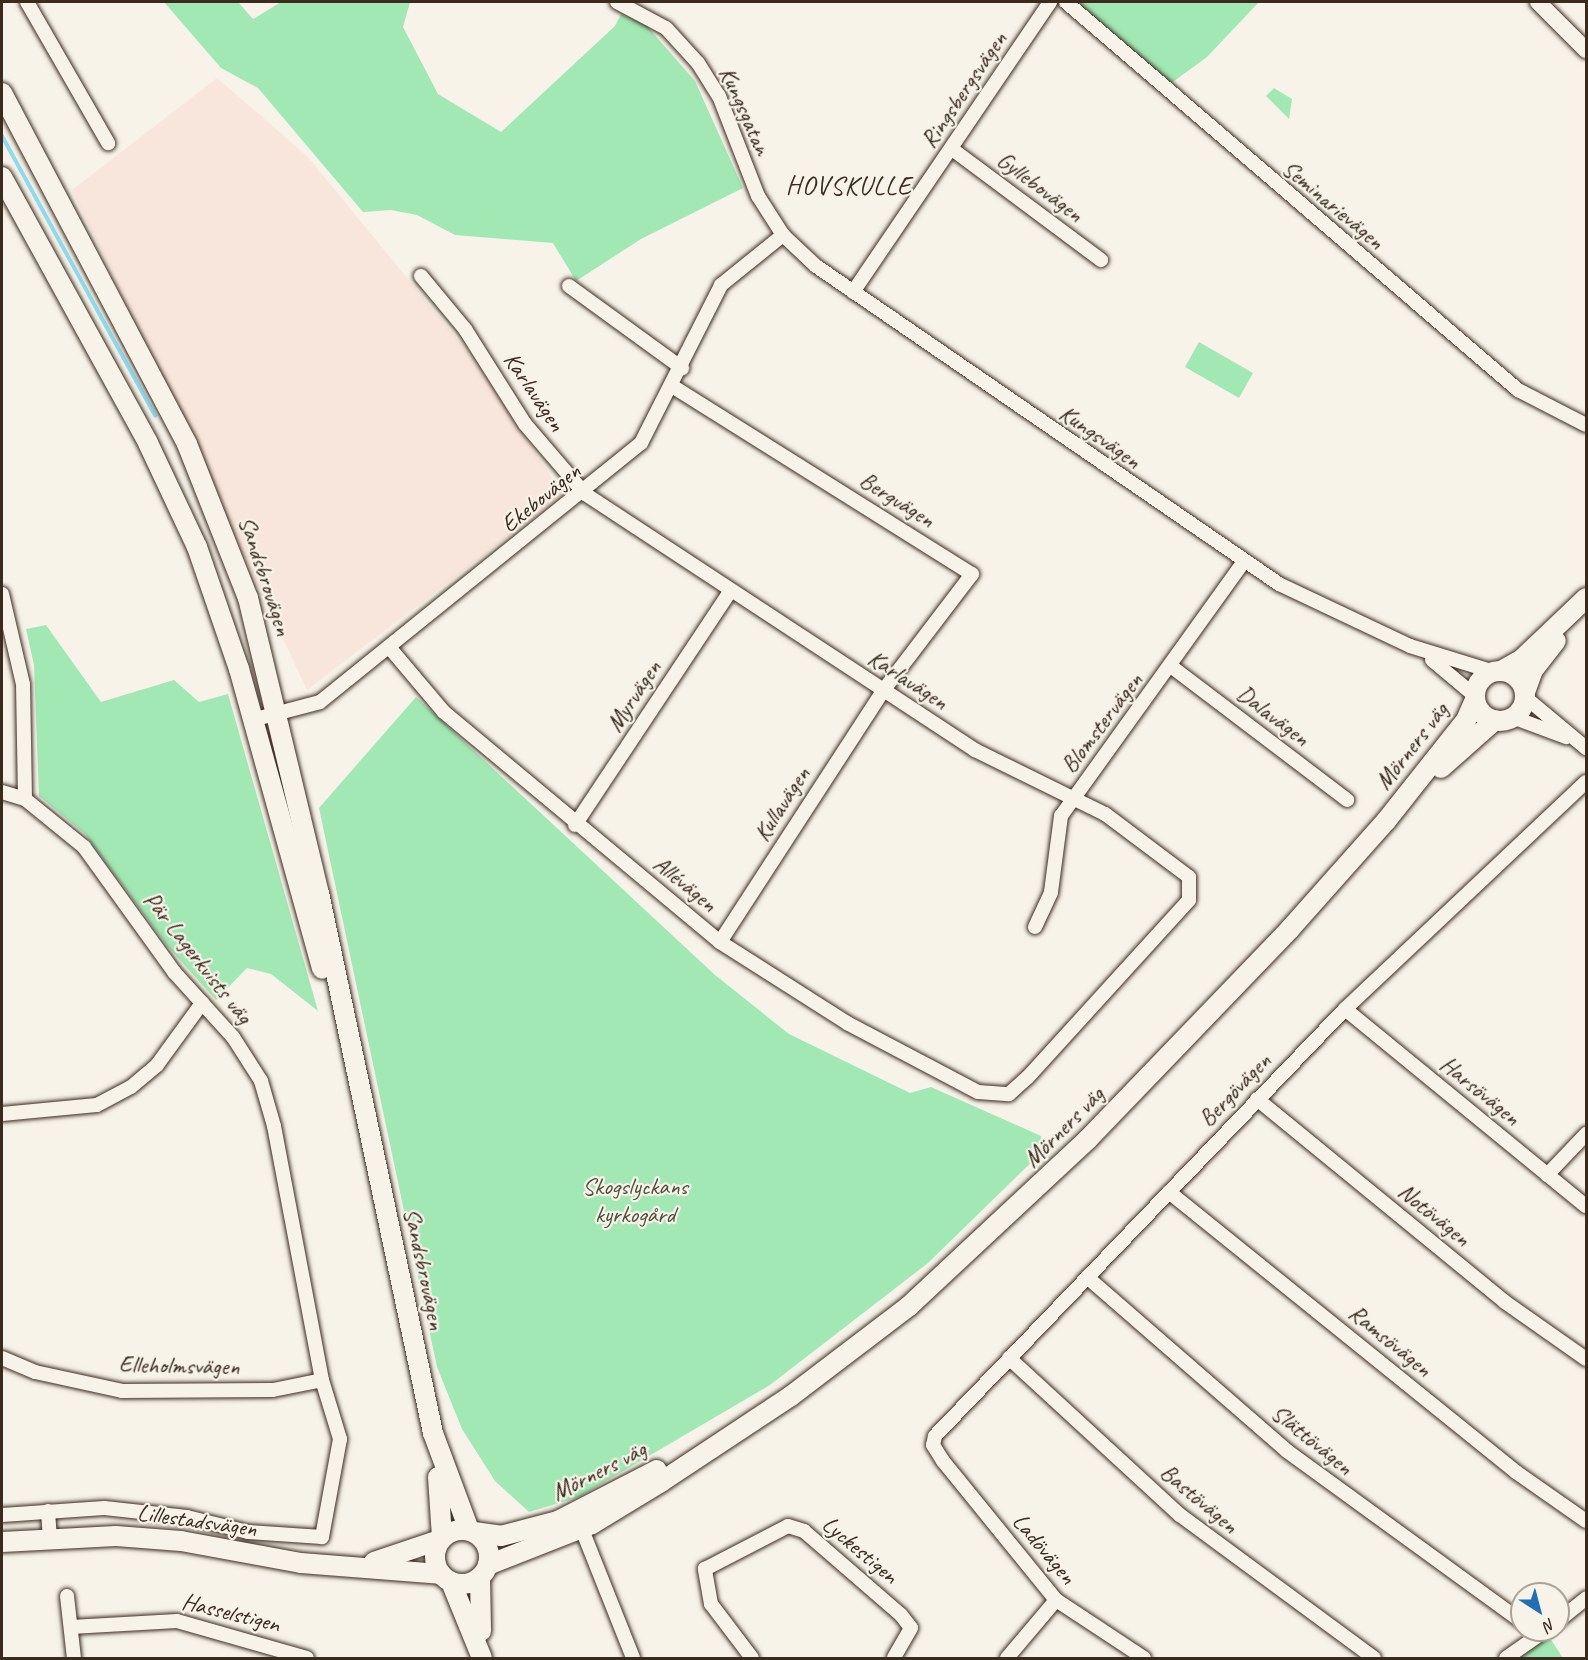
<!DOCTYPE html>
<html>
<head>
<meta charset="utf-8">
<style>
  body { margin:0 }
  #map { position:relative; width:1588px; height:1660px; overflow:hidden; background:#f7f3e8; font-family:Caveat,sans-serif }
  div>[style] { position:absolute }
  .built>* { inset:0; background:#f8e6dc }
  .green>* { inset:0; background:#a2e8b5 }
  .stream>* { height:4px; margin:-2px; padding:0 2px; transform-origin:2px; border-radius:2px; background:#8fdaef }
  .roads { filter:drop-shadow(0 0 2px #3b2a1e) drop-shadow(0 0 2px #3b2a1e) }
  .minor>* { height:14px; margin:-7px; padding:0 7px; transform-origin:7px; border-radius:7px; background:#f7f3e8 }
  .tertiary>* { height:16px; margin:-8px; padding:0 8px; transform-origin:8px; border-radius:8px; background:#f7f3e8 }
  .secondary>* { height:20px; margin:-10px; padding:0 10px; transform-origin:10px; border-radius:10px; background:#f7f3e8 }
  .secondary>.ring { margin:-10px; padding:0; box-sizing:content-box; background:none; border:20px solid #f7f3e8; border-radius:50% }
  span { translate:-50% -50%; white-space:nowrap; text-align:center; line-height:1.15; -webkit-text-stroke:4.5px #f7f3e8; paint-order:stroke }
  .street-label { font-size:24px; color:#3b2a1e }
  .park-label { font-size:24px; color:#50503c }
  .neighbourhood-label { font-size:26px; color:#3b2a1e; letter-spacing:1.5px }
  .frame { position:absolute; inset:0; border:3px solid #3b2a1e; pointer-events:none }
  .north { position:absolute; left:1510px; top:1582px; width:60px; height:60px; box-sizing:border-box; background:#f7f3e8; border:2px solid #aca397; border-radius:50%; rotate:144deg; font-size:16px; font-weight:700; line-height:24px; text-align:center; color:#3b2a1e }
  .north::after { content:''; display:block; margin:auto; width:21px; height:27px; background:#1f6fb2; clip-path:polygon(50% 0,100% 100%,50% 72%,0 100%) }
</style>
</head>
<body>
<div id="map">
  <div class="built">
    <i style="clip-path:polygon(217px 78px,307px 156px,476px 362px,563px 495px,307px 690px,72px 190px)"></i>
  </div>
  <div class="green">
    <i style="clip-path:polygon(164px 2px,238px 2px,253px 19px,281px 2px,410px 2px,403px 27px,438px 94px,501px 132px,615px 26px,621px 14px,646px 25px,695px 81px,743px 188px,641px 239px,576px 281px,553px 243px,455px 235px,417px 215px,391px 210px,363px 212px,258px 88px,221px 68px)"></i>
    <i style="clip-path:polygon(1076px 2px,1259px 2px,1207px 57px,1170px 84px)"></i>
    <i style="clip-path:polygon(1274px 88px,1292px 99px,1289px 119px,1266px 96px)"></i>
    <i style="clip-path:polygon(1199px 342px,1253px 373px,1239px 398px,1185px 367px)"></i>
    <i style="clip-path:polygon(46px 625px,101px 702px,174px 680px,199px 702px,228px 694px,318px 1011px,271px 974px,247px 968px,216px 1000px,168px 947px,85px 834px,39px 796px,34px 665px,26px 629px)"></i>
    <i style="clip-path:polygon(416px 697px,715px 975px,789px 1034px,910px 1093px,931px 1087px,1041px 1136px,1043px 1151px,928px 1263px,770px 1385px,579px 1497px,529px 1512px,495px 1481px,462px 1429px,437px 1367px,319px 808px)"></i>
    <i style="clip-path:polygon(1548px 1635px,1563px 1658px,1517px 1658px)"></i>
  </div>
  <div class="stream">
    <i style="left:2px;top:136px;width:319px;rotate:61.3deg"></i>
  </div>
  <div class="roads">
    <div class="minor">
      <i style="left:27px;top:2px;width:163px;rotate:60.1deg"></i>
      <i style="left:617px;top:2px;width:55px;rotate:28deg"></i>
      <i style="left:666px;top:28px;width:47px;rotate:47.6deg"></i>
      <i style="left:698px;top:63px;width:39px;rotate:58deg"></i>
      <i style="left:719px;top:96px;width:107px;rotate:68.7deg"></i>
      <i style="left:758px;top:196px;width:46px;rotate:57.3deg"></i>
      <i style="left:783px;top:235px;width:45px;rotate:43.2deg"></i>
      <i style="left:816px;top:266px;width:562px;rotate:34.48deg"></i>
      <i style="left:1279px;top:584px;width:145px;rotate:25.3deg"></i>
      <i style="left:1410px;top:646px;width:88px;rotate:17.2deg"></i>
      <i style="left:1066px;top:2px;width:596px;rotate:40.64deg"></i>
      <i style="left:1518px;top:390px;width:76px;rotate:27.2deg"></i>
      <i style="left:952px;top:149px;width:186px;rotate:36.7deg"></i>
      <i style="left:569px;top:286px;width:140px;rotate:36deg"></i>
      <i style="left:853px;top:292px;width:351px;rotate:-55.8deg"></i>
      <i style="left:672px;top:386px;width:354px;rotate:32.1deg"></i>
      <i style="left:972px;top:574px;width:147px;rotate:127.3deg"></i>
      <i style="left:883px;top:691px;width:299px;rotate:123deg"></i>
      <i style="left:2px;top:594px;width:92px;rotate:76.9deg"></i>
      <i style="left:23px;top:684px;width:115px;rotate:89deg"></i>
      <i style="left:389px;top:647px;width:85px;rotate:49.8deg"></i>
      <i style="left:444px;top:712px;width:359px;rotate:39.8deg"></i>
      <i style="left:720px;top:942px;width:151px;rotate:32.5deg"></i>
      <i style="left:847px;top:1023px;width:148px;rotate:27.8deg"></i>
      <i style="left:978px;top:1092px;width:31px;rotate:4deg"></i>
      <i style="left:1009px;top:1094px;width:25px;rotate:-42deg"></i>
      <i style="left:1028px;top:1077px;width:239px;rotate:-47.7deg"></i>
      <i style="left:1189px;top:900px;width:23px;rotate:-90deg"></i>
      <i style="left:1189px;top:877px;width:105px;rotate:-143.1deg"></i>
      <i style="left:1105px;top:814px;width:145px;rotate:-153.8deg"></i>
      <i style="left:975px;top:750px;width:467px;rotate:-146.7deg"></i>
      <i style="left:585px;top:494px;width:92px;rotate:-130.6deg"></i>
      <i style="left:525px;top:424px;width:112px;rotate:-122.3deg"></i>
      <i style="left:465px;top:329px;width:69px;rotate:-129.7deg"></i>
      <i style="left:1432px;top:660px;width:56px;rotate:39.9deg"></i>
      <i style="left:1172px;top:667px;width:220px;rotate:37.2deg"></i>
      <i style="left:1525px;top:697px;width:80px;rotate:39.9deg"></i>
      <i style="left:1512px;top:717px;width:58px;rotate:20.3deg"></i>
      <i style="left:252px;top:720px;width:70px;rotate:-14.8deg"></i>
      <i style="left:320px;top:702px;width:412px;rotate:-38.9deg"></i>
      <i style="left:641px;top:443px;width:177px;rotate:-63.1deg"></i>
      <i style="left:721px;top:285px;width:80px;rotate:-38.9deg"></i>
      <i style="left:2px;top:792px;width:24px;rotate:17deg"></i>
      <i style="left:25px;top:799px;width:76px;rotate:39.1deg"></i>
      <i style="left:84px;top:847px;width:154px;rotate:54.2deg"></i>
      <i style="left:174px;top:972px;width:88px;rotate:47.8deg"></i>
      <i style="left:233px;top:1037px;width:52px;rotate:57.5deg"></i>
      <i style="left:261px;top:1081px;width:47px;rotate:73.9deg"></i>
      <i style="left:274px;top:1126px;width:258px;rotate:79.3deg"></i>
      <i style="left:322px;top:1380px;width:62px;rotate:73deg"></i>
      <i style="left:340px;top:1439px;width:100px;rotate:100.4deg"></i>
      <i style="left:322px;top:1537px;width:74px;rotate:-176.1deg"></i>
      <i style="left:248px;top:1532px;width:63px;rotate:-166.2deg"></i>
      <i style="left:187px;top:1517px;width:83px;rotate:-173.8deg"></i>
      <i style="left:104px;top:1508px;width:102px;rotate:176.1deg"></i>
      <i style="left:575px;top:825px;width:280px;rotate:-56.4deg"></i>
      <i style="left:1035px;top:927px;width:38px;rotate:-65deg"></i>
      <i style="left:1051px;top:892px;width:77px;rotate:-82.5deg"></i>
      <i style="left:1061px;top:816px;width:314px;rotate:-54.3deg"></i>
      <i style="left:1345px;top:1009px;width:311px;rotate:39.3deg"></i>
      <i style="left:1257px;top:1099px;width:320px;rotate:39.3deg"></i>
      <i style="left:1505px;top:1302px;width:99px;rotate:35.1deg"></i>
      <i style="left:2px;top:1114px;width:95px;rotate:-5.4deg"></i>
      <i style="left:97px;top:1105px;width:38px;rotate:-28deg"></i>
      <i style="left:131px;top:1087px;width:34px;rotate:-40deg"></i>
      <i style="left:157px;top:1065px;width:77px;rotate:-54deg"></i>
      <i style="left:1547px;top:1175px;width:57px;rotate:-46.4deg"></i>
      <i style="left:1169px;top:1192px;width:446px;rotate:38.9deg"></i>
      <i style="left:1516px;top:1472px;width:85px;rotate:35deg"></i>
      <i style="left:1087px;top:1277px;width:265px;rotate:41deg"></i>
      <i style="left:1287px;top:1451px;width:291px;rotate:36deg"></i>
      <i style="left:2px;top:1358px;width:36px;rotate:23deg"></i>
      <i style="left:35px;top:1372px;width:89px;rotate:12.3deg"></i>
      <i style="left:122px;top:1391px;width:151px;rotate:-0.4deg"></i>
      <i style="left:273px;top:1390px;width:50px;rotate:-11.5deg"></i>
      <i style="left:1009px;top:1358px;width:232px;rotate:42.6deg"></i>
      <i style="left:1180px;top:1515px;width:241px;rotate:36.4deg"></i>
      <i style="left:48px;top:1511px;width:26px;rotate:86deg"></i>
      <i style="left:579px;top:1522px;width:146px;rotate:68.3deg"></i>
      <i style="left:67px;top:1596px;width:62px;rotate:83.6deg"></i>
      <i style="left:1558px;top:1621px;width:36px;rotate:-39deg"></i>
      <i style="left:71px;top:1627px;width:106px;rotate:-3.2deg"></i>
      <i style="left:177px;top:1621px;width:135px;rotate:15.9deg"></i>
      <i style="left:752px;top:1658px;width:68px;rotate:-127.2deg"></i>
      <i style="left:711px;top:1604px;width:36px;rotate:-100deg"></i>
      <i style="left:705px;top:1569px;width:93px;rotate:-27.4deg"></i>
      <i style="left:788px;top:1526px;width:17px;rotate:17deg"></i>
      <i style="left:804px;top:1531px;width:128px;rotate:40.9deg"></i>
      <i style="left:901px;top:1615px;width:16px;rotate:52deg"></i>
      <i style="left:911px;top:1628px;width:34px;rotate:120deg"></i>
      <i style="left:1007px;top:1658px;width:76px;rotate:-49.8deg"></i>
      <i style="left:1144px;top:1658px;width:105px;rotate:-146.6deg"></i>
      <i style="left:1056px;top:1600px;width:179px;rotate:-129.1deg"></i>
      <i style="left:943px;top:1461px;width:19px;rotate:-122deg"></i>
      <i style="left:933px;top:1445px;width:9px;rotate:-77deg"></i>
      <i style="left:935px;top:1436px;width:592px;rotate:-46.16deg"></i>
      <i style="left:1345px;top:1009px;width:331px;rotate:-43.3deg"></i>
      <i style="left:1506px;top:1658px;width:49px;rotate:-35deg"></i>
    </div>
    <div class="tertiary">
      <i style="left:1538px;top:2px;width:68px;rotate:45deg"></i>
    </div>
    <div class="secondary">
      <i style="left:2px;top:93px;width:397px;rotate:62.2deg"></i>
      <i style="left:187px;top:444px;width:166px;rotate:68.4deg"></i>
      <i style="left:248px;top:598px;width:303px;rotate:76.5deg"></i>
      <i style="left:319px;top:893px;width:552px;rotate:78.08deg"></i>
      <i style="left:433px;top:1433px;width:103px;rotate:69.6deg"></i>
      <i style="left:2px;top:177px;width:303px;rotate:61.2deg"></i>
      <i style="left:148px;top:443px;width:115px;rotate:64.8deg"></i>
      <i style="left:197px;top:547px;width:129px;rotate:71deg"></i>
      <i style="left:239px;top:669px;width:311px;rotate:74.5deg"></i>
      <i style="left:1501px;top:671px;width:23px;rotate:-29deg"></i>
      <i style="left:1521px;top:660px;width:90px;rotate:-43.6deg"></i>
      <i class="ring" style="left:1475px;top:671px;width:30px;height:30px"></i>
      <i style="left:1525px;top:692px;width:23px;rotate:-70deg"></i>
      <i style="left:1533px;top:670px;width:37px;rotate:-52deg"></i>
      <i style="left:1441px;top:768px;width:72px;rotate:-41.6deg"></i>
      <i style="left:438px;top:1477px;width:61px;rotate:86.2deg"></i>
      <i class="ring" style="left:435px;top:1530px;width:34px;height:34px"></i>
      <i style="left:474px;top:1532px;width:27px;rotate:8deg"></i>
      <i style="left:501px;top:1536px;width:59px;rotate:-14.7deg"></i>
      <i style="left:558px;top:1521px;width:111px;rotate:-27.3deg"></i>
      <i style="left:2px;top:1542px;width:114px;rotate:-3deg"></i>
      <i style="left:116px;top:1536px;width:65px;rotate:4.4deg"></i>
      <i style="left:181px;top:1541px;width:122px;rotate:10.4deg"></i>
      <i style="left:301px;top:1563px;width:139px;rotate:4.5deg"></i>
      <i style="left:374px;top:1562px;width:69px;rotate:-18.7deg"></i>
      <i style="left:488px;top:1565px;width:112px;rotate:-21.5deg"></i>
      <i style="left:592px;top:1524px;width:81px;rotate:-31.3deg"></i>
      <i style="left:661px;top:1482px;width:156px;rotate:-33.5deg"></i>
      <i style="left:791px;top:1396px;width:148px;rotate:-37.3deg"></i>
      <i style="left:909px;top:1306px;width:245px;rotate:-43deg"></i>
      <i style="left:1088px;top:1139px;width:291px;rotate:-46.1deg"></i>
      <i style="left:1290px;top:929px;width:144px;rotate:-48.4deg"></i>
      <i style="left:1386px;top:821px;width:129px;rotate:-51.6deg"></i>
      <i style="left:1466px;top:720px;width:22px;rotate:-66deg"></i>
      <i style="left:480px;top:1577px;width:54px;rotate:88.9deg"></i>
      <i style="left:451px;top:1582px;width:82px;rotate:67.8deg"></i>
    </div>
  </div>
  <div class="street-label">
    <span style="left:964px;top:90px;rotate:-56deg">Ringsbergsvägen</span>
    <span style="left:745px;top:111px;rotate:66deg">Kungsgatan</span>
    <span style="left:1040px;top:187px;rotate:37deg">Gyllebovägen</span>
    <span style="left:1333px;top:205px;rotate:40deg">Seminarievägen</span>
    <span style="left:534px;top:392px;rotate:56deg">Karlavägen</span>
    <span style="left:1100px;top:437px;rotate:35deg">Kungsvägen</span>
    <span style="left:541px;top:498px;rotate:-39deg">Ekebovägen</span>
    <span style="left:897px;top:500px;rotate:32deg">Bergvägen</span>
    <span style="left:265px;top:576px;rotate:72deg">Sandsbrovägen</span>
    <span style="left:908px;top:680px;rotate:33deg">Karlavägen</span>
    <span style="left:634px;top:696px;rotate:-57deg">Myrvägen</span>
    <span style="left:1273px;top:716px;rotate:37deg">Dalavägen</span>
    <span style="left:1102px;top:723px;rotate:-53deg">Blomstervägen</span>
    <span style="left:1412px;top:746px;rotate:-52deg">Mörners väg</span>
    <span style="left:782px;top:804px;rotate:-57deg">Kullavägen</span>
    <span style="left:685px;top:884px;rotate:39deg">Allévägen</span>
    <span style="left:198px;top:958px;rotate:52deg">Pär Lagerkvists väg</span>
    <span style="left:1235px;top:1090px;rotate:-46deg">Bergövägen</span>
    <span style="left:1480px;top:1091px;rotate:39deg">Harsövägen</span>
    <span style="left:1064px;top:1127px;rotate:-45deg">Mörners väg</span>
    <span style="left:1434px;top:1215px;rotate:39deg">Notövägen</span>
    <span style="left:424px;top:1269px;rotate:78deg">Sandsbrovägen</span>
    <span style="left:1390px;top:1341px;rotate:39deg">Ramsövägen</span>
    <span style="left:179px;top:1366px;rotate:1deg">Elleholmsvägen</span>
    <span style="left:1312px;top:1440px;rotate:39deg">Slättövägen</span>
    <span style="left:599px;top:1471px;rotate:-27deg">Mörners väg</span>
    <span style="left:1199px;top:1499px;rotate:40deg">Bastövägen</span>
    <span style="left:197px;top:1521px;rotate:8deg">Lillestadsvägen</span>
    <span style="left:1044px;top:1549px;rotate:50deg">Ladövägen</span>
    <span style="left:860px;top:1550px;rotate:40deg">Lyckestigen</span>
    <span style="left:231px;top:1613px;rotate:14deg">Hasselstigen</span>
  </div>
  <div class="park-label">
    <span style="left:635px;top:1201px">Skogslyckans<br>kyrkogård</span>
  </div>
  <div class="neighbourhood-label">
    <span style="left:849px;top:186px">HOVSKULLE</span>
  </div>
  <div class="frame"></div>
  <div class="north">N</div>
</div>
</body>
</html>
